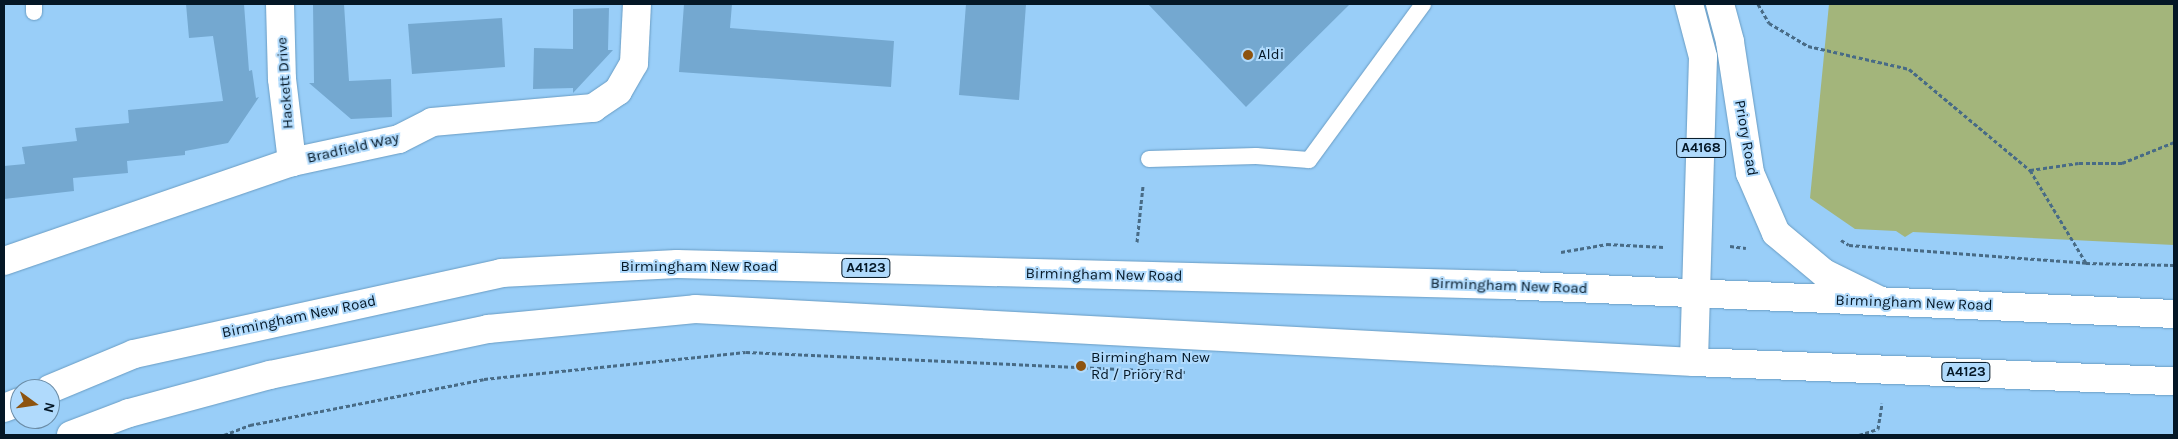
<!DOCTYPE html>
<html>
<head>
<meta charset="utf-8">
<style>
  body { margin:0 }
  #map { position:relative; width:2178px; height:439px; overflow:hidden; background:#99cef8; font-family:Karla,sans-serif }
  div>[style] { position:absolute }
  .green>* { inset:0; background:#a3b57b }
  .building>* { inset:0; background:#74a8d0 }
  .path>* { height:3px; margin-top:-1.5px; transform-origin:0; background:repeating-linear-gradient(90deg,#486b86 0 4px,transparent 0 6.5px) }
  .roads { filter:drop-shadow(0 0 1px #699cc3) drop-shadow(0 0 1px #699cc3) }
  .service>* { height:16px; margin:-8px; padding:0 8px; transform-origin:8px; border-radius:8px; background:#fff }
  .minor>* { height:28px; margin:-14px; padding:0 14px; transform-origin:14px; border-radius:14px; background:#fff }
  .primary>* { height:28px; margin:-14px; padding:0 14px; transform-origin:14px; border-radius:14px; background:#fff }
  .trunk>* { height:28px; margin:-14px; padding:0 14px; transform-origin:14px; border-radius:14px; background:#fff }
  .dots>* { width:14px; height:14px; translate:-50% -50%; box-sizing:border-box; border:2px solid #b0dafc; border-radius:50% }
  span { translate:-50% -50%; white-space:nowrap; text-align:center; line-height:1.15; -webkit-text-stroke:4px #b0dafc; paint-order:stroke }
  .shield-label span { padding:1px 4px; background:#b0dafc; border:1px solid; border-radius:4px; -webkit-text-stroke-width:0 }
  .shield-label { font-size:14px; color:#041726; font-weight:700 }
  .poi-label { font-size:15px; color:#041726 }
  .left { translate:0 -50%; text-align:left }
  .street-label { font-size:15px; color:#041726 }
  .frame { position:absolute; inset:0; border:5px solid #041726; pointer-events:none }
  .north { position:absolute; left:10px; top:379px; width:50px; height:50px; box-sizing:border-box; background:#b0dafc; border:1px solid #6b8ca6; border-radius:50%; rotate:104deg; font-size:14px; font-weight:700; line-height:20px; text-align:center; color:#041726 }
  .north::after { content:''; display:block; margin:auto; width:18px; height:22px; background:#8d530f; clip-path:polygon(50% 0,100% 100%,50% 72%,0 100%) }
</style>
</head>
<body>
<div id="map">
  <div class="green">
    <i style="clip-path:polygon(1829px 4px,2174px 4px,2174px 245px,1913px 232px,1905px 237px,1896px 231px,1855px 229px,1810px 198px)"></i>
  </div>
  <div class="building">
    <i style="clip-path:polygon(186px 4px,244px 4px,249px 71px,252px 70px,256px 98px,259px 97px,228px 143px,185px 151px,185px 155px,127px 161px,128px 173px,73px 178px,74px 191px,4px 199px,4px 166px,25px 164px,22px 147px,77px 141px,75px 128px,129px 123px,128px 110px,223px 101px,213px 36px,189px 38px)"></i>
    <i style="clip-path:polygon(313px 4px,344px 4px,349px 81px,391px 79px,392px 117px,351px 119px,309px 83px,314px 83px)"></i>
    <i style="clip-path:polygon(684px 4px,732px 4px,730px 28px,894px 41px,891px 87px,679px 72px)"></i>
    <i style="clip-path:polygon(966px 4px,1026px 4px,1019px 100px,959px 95px)"></i>
    <i style="clip-path:polygon(1148px 4px,1350px 4px,1246px 107px)"></i>
    <i style="clip-path:polygon(609px 8px,608px 50px,613px 50px,573px 93px,573px 88px,533px 89px,534px 48px,573px 49px,573px 9px)"></i>
    <i style="clip-path:polygon(502px 18px,505px 67px,412px 74px,408px 24px)"></i>
  </div>
  <div class="path">
    <i style="left:1758px;top:4px;width:22px;rotate:60deg"></i>
    <i style="left:1769px;top:23px;width:45px;rotate:30.5deg"></i>
    <i style="left:1808px;top:46px;width:104px;rotate:12.8deg"></i>
    <i style="left:1909px;top:69px;width:158px;rotate:39.9deg"></i>
    <i style="left:2030px;top:170px;width:109px;rotate:58.9deg"></i>
    <i style="left:2030px;top:170px;width:49px;rotate:-8.1deg"></i>
    <i style="left:2079px;top:163px;width:43px"></i>
    <i style="left:2122px;top:163px;width:56px;rotate:-22deg"></i>
    <i style="left:1841px;top:240px;width:9px;rotate:32deg"></i>
    <i style="left:1849px;top:245px;width:238px;rotate:4.3deg"></i>
    <i style="left:2086px;top:263px;width:88px;rotate:1.3deg"></i>
    <i style="left:1137px;top:242px;width:56px;rotate:-83.9deg"></i>
    <i style="left:1730px;top:246px;width:16px;rotate:7deg"></i>
    <i style="left:1561px;top:252px;width:47px;rotate:-9.9deg"></i>
    <i style="left:1607px;top:244px;width:57px;rotate:3deg"></i>
    <i style="left:224px;top:435px;width:28px;rotate:-21deg"></i>
    <i style="left:250px;top:425px;width:238px;rotate:-11.1deg"></i>
    <i style="left:484px;top:379px;width:263px;rotate:-5.9deg"></i>
    <i style="left:746px;top:352px;width:441px;rotate:2.6deg"></i>
    <i style="left:1859px;top:435px;width:20px;rotate:-18deg"></i>
    <i style="left:1878px;top:429px;width:26px;rotate:-81deg"></i>
  </div>
  <div class="roads">
    <div class="service">
      <i style="left:34px;top:4px;width:8px;rotate:90deg"></i>
      <i style="left:1149px;top:159px;width:107px;rotate:-1.6deg"></i>
      <i style="left:1256px;top:156px;width:53px;rotate:4.3deg"></i>
      <i style="left:1309px;top:160px;width:193px;rotate:-53.8deg"></i>
    </div>
    <div class="minor">
      <i style="left:280px;top:4px;width:75px;rotate:88.5deg"></i>
      <i style="left:282px;top:79px;width:84px;rotate:83.1deg"></i>
      <i style="left:4px;top:261px;width:305px;rotate:-19deg"></i>
      <i style="left:292px;top:162px;width:109px;rotate:-12.1deg"></i>
      <i style="left:399px;top:139px;width:37px;rotate:-27deg"></i>
      <i style="left:432px;top:122px;width:162px;rotate:-5deg"></i>
      <i style="left:593px;top:108px;width:30px;rotate:-34deg"></i>
      <i style="left:618px;top:91px;width:32px;rotate:-60deg"></i>
      <i style="left:634px;top:63px;width:59px;rotate:-87.1deg"></i>
    </div>
    <div class="primary">
      <i style="left:1689px;top:4px;width:55px;rotate:75.2deg"></i>
      <i style="left:1703px;top:57px;width:305px;rotate:91.7deg"></i>
      <i style="left:1720px;top:4px;width:39px;rotate:75deg"></i>
      <i style="left:1730px;top:42px;width:133px;rotate:81.3deg"></i>
      <i style="left:1750px;top:173px;width:65px;rotate:66.6deg"></i>
      <i style="left:1776px;top:233px;width:62px;rotate:39.8deg"></i>
      <i style="left:1824px;top:273px;width:64px;rotate:26.2deg"></i>
    </div>
    <div class="trunk">
      <i style="left:50px;top:389px;width:91px;rotate:-22.6deg"></i>
      <i style="left:134px;top:354px;width:376px;rotate:-12.4deg"></i>
      <i style="left:501px;top:273px;width:176px;rotate:-2.9deg"></i>
      <i style="left:677px;top:264px;width:828px;rotate:1.45deg"></i>
      <i style="left:1505px;top:285px;width:670px;rotate:2.48deg"></i>
      <i style="left:4px;top:408px;width:17px;rotate:-21deg"></i>
      <i style="left:71px;top:435px;width:62px;rotate:-20.8deg"></i>
      <i style="left:129px;top:413px;width:146px;rotate:-15.1deg"></i>
      <i style="left:270px;top:375px;width:223px;rotate:-11.9deg"></i>
      <i style="left:488px;top:329px;width:208px;rotate:-5.5deg"></i>
      <i style="left:695px;top:309px;width:1000px;rotate:3.04deg"></i>
      <i style="left:1694px;top:362px;width:480px;rotate:2.3deg"></i>
    </div>
  </div>
  <div class="dots">
    <i style="left:1248px;top:55px;background:#8d530f"></i>
    <i style="left:1081px;top:366px;background:#8d530f"></i>
  </div>
  <div class="shield-label">
    <span style="left:1701px;top:148px">A4168</span>
    <span style="left:866px;top:268px">A4123</span>
    <span style="left:1966px;top:372px">A4123</span>
  </div>
  <div class="poi-label">
    <span class="left" style="left:1258px;top:55px">Aldi</span>
    <span class="left" style="left:1091px;top:366px">Birmingham New<br>Rd / Priory Rd</span>
  </div>
  <div class="street-label">
    <span style="left:285px;top:83px;rotate:-94deg">Hackett Drive</span>
    <span style="left:1746px;top:138px;rotate:80deg">Priory Road</span>
    <span style="left:353px;top:148px;rotate:-13deg">Bradfield Way</span>
    <span style="left:699px;top:267px">Birmingham New Road</span>
    <span style="left:1104px;top:275px;rotate:1deg">Birmingham New Road</span>
    <span style="left:1509px;top:286px;rotate:2deg">Birmingham New Road</span>
    <span style="left:1914px;top:303px;rotate:2deg">Birmingham New Road</span>
    <span style="left:299px;top:317px;rotate:-12deg">Birmingham New Road</span>
  </div>
  <div class="frame"></div>
  <div class="north">N</div>
</div>
</body>
</html>
